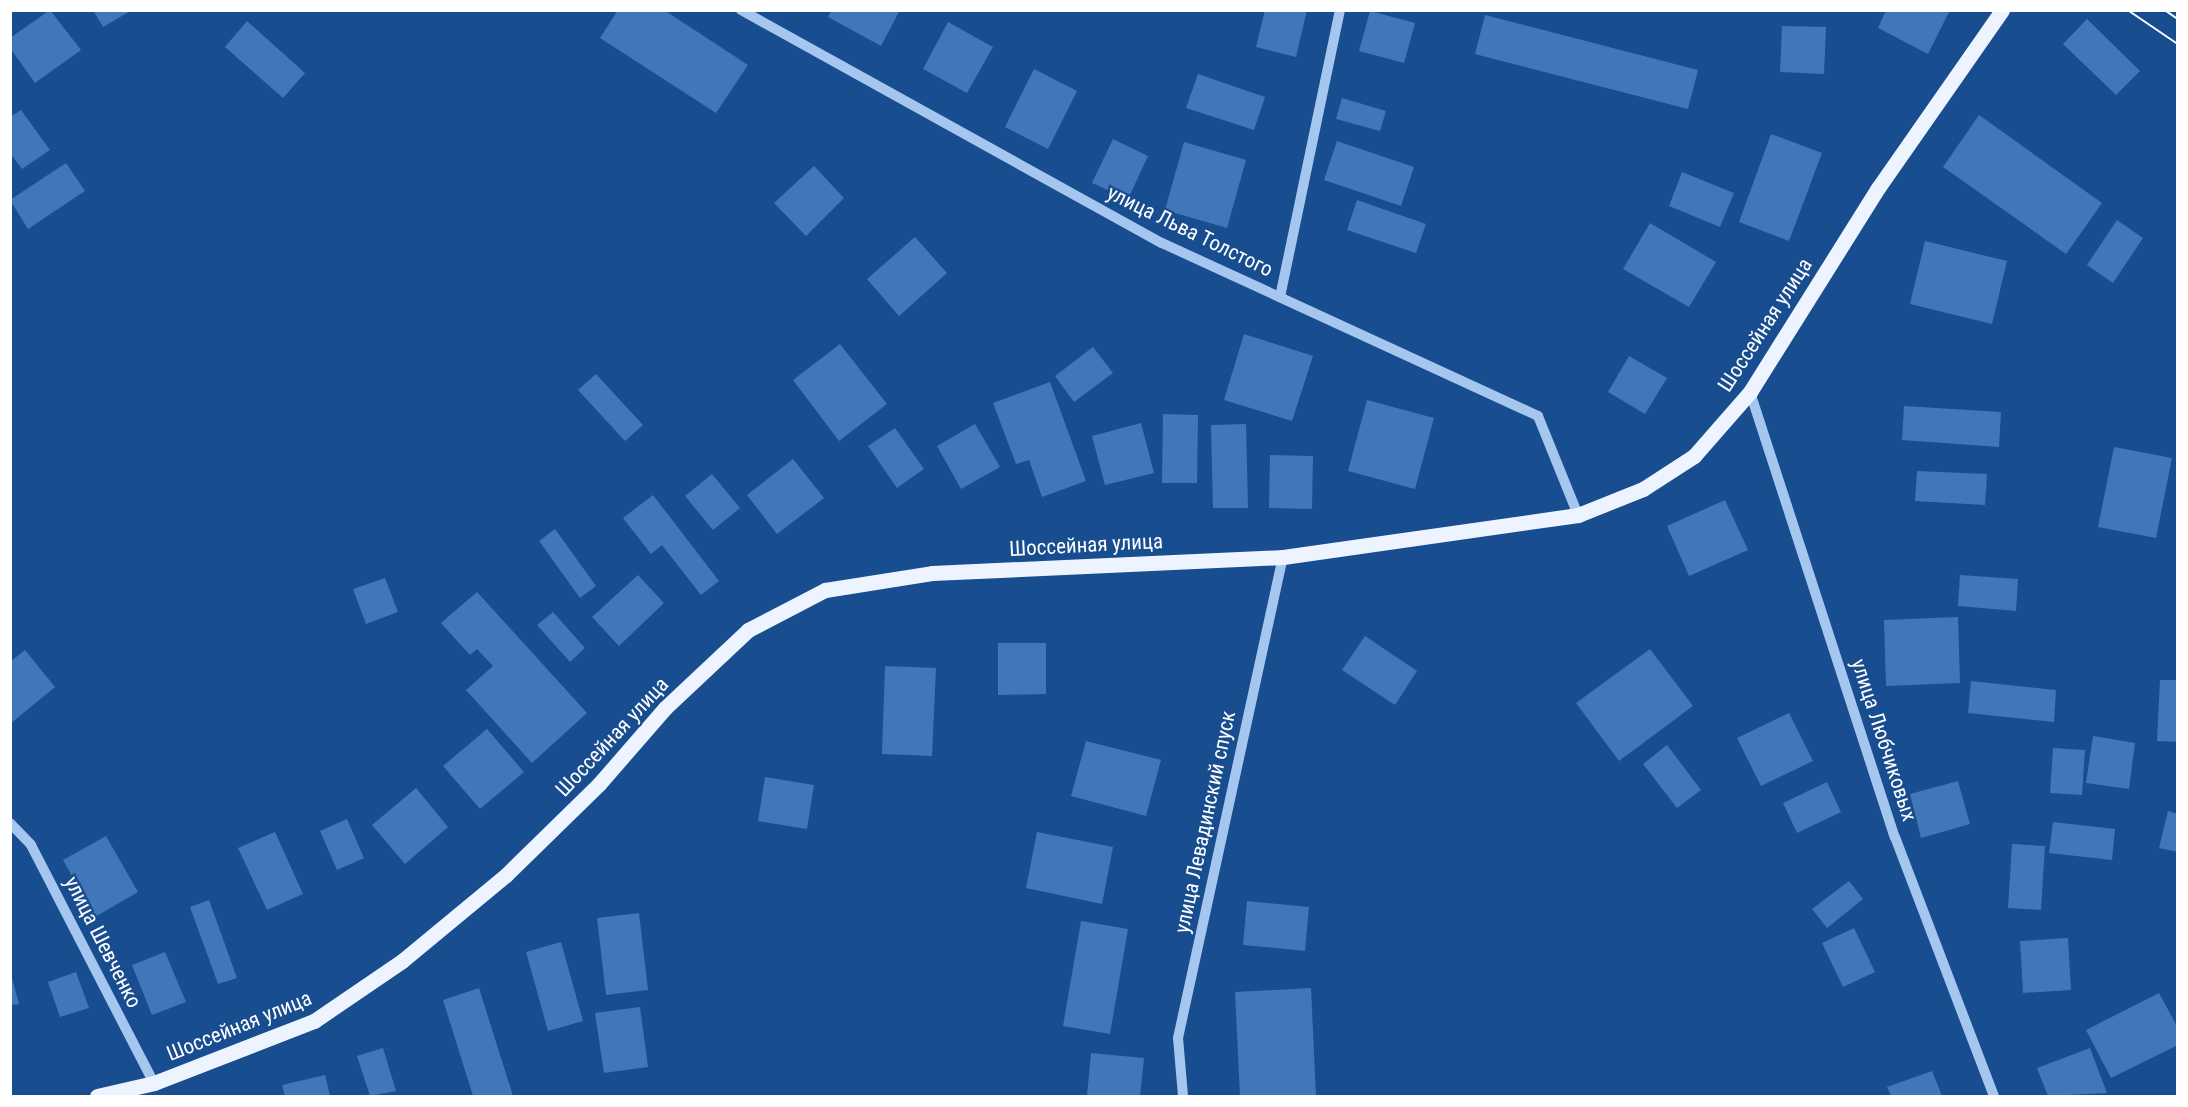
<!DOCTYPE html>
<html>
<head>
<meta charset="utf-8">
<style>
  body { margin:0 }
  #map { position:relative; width:2188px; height:1107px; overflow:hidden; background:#184d90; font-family:"Roboto Condensed",sans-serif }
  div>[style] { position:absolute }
  .building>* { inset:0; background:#4177b8 }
  .minor>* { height:10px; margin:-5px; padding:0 5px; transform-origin:5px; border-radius:5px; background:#a5c7ef }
  .major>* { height:15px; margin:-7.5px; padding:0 7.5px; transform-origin:7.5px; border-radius:7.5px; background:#edf4ff }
  .tram>* { height:1.5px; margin:-0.75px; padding:0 0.75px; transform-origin:0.75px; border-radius:0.75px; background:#fff }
  span { translate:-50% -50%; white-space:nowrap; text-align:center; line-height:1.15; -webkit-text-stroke:4.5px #184d90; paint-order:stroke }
  .street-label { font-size:21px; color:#fff }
  .frame { position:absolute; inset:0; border:12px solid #fff; pointer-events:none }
</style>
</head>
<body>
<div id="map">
  <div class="building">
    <i style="clip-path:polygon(50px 10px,81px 50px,35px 83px,10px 48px,10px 38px)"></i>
    <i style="clip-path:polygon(93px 10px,132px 10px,103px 27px)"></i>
    <i style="clip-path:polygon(618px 10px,664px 10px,748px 65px,716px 113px,600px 38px)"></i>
    <i style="clip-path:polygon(832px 10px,900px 10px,881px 46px,828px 17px)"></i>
    <i style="clip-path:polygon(1265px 10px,1307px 10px,1296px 57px,1256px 47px)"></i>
    <i style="clip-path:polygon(1886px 10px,1950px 10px,1928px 54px,1878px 28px)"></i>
    <i style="clip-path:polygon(1370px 11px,1415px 23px,1404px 63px,1359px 51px)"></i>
    <i style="clip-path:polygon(1485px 15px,1698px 70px,1688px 109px,1475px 54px)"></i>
    <i style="clip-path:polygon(2087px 19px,2140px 71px,2116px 95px,2063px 44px)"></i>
    <i style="clip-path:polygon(247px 21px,305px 73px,283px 98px,225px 47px)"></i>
    <i style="clip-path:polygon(948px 22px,993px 47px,967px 93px,923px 69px)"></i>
    <i style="clip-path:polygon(1782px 26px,1826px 27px,1824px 74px,1780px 72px)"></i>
    <i style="clip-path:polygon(1034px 69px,1077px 91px,1048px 149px,1005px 127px)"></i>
    <i style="clip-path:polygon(1198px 74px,1265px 97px,1254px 130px,1186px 108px)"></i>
    <i style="clip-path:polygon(1342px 98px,1386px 111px,1380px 131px,1336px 119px)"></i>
    <i style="clip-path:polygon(21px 110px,50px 150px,22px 169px,10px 153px,10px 117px)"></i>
    <i style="clip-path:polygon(1979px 115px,2102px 203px,2066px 254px,1943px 167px)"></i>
    <i style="clip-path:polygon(1771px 134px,1822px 153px,1789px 241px,1739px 222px)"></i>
    <i style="clip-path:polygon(1113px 139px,1148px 156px,1128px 199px,1092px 183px)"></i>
    <i style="clip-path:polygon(1337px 141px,1414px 167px,1401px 206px,1324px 180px)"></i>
    <i style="clip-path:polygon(1184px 142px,1246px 160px,1227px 228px,1165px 210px)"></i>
    <i style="clip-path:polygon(66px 163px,85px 191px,28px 229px,10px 200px)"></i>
    <i style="clip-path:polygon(814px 166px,844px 198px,806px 236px,774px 203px)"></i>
    <i style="clip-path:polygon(1682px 172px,1734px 193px,1720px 227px,1669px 206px)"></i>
    <i style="clip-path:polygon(1357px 200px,1426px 224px,1416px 253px,1347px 230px)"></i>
    <i style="clip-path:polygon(2117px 220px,2143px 238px,2113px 283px,2087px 265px)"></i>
    <i style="clip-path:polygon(1650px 223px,1716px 262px,1689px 307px,1623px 269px)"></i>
    <i style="clip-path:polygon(915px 237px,947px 273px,899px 316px,867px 279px)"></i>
    <i style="clip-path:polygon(1925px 241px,2007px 261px,1992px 324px,1910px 304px)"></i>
    <i style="clip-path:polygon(1244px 334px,1313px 356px,1292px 421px,1224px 400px)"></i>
    <i style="clip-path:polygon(840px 344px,887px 404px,839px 441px,793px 380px)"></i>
    <i style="clip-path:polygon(1093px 347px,1113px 373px,1074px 402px,1055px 376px)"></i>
    <i style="clip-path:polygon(1629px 356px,1667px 378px,1645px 414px,1608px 392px)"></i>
    <i style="clip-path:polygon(596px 374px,643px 425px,625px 441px,578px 390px)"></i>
    <i style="clip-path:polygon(1050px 382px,1086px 481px,1042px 497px,1029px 460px,1016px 464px,993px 403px)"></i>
    <i style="clip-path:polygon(1367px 400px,1434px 418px,1415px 489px,1348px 471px)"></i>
    <i style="clip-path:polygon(1904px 406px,2001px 412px,1999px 447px,1902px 440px)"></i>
    <i style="clip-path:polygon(1163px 414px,1198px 415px,1197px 483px,1162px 483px)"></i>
    <i style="clip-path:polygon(1141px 423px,1154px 473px,1105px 485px,1092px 436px)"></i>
    <i style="clip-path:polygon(975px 424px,1000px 467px,961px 489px,937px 446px)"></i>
    <i style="clip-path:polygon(1246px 424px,1248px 508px,1213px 508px,1211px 425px)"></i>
    <i style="clip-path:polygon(895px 428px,924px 469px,897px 488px,868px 446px)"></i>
    <i style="clip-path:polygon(2114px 447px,2172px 458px,2156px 538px,2098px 527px)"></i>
    <i style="clip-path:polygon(1270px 455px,1313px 456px,1312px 509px,1269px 508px)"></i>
    <i style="clip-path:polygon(793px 459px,824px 498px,777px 534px,747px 495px)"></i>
    <i style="clip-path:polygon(1917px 471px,1987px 474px,1985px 505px,1915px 501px)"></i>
    <i style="clip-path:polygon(712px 474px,740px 508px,713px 530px,685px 496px)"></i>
    <i style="clip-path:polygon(653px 495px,719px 581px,701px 595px,662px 545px,651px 554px,623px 518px)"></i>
    <i style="clip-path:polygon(1725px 500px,1748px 550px,1689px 576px,1667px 526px)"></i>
    <i style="clip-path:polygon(555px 529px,596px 586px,580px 598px,539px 541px)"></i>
    <i style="clip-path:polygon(638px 575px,664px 603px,619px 646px,592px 617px)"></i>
    <i style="clip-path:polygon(1960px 575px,2018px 579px,2016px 611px,1958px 606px)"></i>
    <i style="clip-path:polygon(385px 578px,398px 612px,366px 624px,353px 589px)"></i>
    <i style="clip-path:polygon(477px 592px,587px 713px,532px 763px,466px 690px,493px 666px,477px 649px,470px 655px,441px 623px)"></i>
    <i style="clip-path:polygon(553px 612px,585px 648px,570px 662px,537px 625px)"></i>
    <i style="clip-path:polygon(1958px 617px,1960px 683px,1886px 686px,1884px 620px)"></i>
    <i style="clip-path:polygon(1365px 636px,1417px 671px,1395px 705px,1342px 670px)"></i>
    <i style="clip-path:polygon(998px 643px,1046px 643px,1046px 694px,998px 695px)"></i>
    <i style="clip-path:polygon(1650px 649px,1693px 706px,1619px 761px,1576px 703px)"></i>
    <i style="clip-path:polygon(25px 650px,55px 687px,10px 724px,10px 662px)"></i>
    <i style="clip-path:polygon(885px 666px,936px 668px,932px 756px,882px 754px)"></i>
    <i style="clip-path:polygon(2160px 680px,2178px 680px,2178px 742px,2157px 741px)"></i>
    <i style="clip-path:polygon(1971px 681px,2056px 690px,2054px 722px,1968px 713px)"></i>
    <i style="clip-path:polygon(1789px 713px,1813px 761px,1761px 786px,1737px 738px)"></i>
    <i style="clip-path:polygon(487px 729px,524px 772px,480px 809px,443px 766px)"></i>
    <i style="clip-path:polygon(2093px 736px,2135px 743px,2129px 789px,2086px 783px)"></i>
    <i style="clip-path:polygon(1086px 741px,1161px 760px,1146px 816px,1071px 796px)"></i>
    <i style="clip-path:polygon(1667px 745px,1701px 790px,1677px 808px,1643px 764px)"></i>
    <i style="clip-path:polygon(2053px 748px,2085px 750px,2082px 795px,2050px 793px)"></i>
    <i style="clip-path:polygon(765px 777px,814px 785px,807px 829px,758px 821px)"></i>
    <i style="clip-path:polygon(1958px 781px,1970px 824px,1921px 838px,1910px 794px)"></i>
    <i style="clip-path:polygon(1827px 782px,1841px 812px,1797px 833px,1783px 803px)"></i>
    <i style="clip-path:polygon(416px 788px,448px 827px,405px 864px,372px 825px)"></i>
    <i style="clip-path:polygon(2168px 811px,2178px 814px,2178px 852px,2159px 848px)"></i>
    <i style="clip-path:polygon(347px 819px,364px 858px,337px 870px,320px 831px)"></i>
    <i style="clip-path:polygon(2053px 822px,2115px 829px,2112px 860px,2049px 853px)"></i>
    <i style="clip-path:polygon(275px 832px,303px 894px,267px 910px,238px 848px)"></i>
    <i style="clip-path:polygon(1037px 832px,1113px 847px,1102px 904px,1026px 888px)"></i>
    <i style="clip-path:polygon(106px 836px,138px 892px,95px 917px,63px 860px)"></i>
    <i style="clip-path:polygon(2012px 844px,2045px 846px,2041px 910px,2008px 908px)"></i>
    <i style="clip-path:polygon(1849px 881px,1863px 899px,1827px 928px,1812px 909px)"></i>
    <i style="clip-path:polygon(209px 900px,237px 978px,218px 984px,190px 907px)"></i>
    <i style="clip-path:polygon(1247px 901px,1309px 907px,1305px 951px,1243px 945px)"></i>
    <i style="clip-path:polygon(639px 913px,648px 990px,606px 995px,597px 918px)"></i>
    <i style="clip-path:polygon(1081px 921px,1128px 929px,1110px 1034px,1063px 1026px)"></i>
    <i style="clip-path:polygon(1854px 928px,1875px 972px,1843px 987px,1822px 943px)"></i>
    <i style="clip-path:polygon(2068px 938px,2071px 990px,2023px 993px,2020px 941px)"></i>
    <i style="clip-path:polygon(561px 942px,583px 1021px,548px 1031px,526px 952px)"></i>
    <i style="clip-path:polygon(165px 952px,186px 1002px,152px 1015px,132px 965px)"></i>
    <i style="clip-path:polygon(10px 971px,19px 1004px,10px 1005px)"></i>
    <i style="clip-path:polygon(76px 972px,89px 1008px,60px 1017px,48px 982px)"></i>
    <i style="clip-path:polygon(479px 988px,513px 1096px,473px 1096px,443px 1000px)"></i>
    <i style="clip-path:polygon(1311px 988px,1316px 1096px,1240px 1096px,1235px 992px)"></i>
    <i style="clip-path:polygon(2159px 993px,2178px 1028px,2178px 1045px,2111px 1078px,2086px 1030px)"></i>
    <i style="clip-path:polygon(640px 1007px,648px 1067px,604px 1073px,595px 1013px)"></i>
    <i style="clip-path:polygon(383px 1048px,396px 1091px,370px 1096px,357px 1056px)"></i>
    <i style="clip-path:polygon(2090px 1048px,2107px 1093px,2048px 1096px,2037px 1068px)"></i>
    <i style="clip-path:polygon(1091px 1053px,1144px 1058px,1140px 1096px,1087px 1096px)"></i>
    <i style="clip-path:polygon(1932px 1071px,1942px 1096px,1891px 1096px,1887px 1087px)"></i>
    <i style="clip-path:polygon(325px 1075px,330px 1096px,285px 1096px,282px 1085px)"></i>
  </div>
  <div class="minor">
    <i style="left:741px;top:10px;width:481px;rotate:29deg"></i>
    <i style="left:1162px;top:243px;width:414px;rotate:24.7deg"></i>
    <i style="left:1538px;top:416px;width:107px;rotate:68deg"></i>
    <i style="left:1280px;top:297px;width:293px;rotate:-78.2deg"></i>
    <i style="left:1750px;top:392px;width:468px;rotate:72deg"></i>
    <i style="left:1895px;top:837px;width:277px;rotate:69.1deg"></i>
    <i style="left:10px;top:823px;width:30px;rotate:46deg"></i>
    <i style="left:31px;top:845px;width:268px;rotate:62.7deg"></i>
    <i style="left:1183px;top:1096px;width:58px;rotate:-94.9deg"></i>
    <i style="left:1178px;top:1038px;width:492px;rotate:-77.7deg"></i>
  </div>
  <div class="major">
    <i style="left:97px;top:1096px;width:58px;rotate:-12.8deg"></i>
    <i style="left:154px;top:1083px;width:172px;rotate:-21.2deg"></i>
    <i style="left:314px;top:1021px;width:107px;rotate:-34.3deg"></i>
    <i style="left:402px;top:961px;width:135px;rotate:-39.6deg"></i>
    <i style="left:506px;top:875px;width:130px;rotate:-44.4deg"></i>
    <i style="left:599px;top:784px;width:101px;rotate:-49deg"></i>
    <i style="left:665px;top:708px;width:114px;rotate:-43.2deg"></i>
    <i style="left:748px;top:630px;width:87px;rotate:-27.5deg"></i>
    <i style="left:825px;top:590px;width:108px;rotate:-9deg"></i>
    <i style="left:932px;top:573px;width:351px;rotate:-2.6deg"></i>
    <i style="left:1283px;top:557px;width:298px;rotate:-8.1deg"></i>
    <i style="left:1578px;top:515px;width:70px;rotate:-21.8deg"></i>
    <i style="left:1643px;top:489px;width:61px;rotate:-32.9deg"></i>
    <i style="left:1694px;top:456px;width:85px;rotate:-48.8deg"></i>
    <i style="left:1750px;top:392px;width:241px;rotate:-57.9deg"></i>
    <i style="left:1878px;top:188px;width:217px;rotate:-55.1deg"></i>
  </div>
  <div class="tram">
    <i style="left:2128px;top:10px;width:60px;rotate:34.2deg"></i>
    <i style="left:2165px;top:10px;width:16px;rotate:35deg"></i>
  </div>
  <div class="street-label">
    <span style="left:1190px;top:231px;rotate:26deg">улица Льва Толстого</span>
    <span style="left:1765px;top:325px;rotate:-57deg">Шоссейная улица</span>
    <span style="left:1086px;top:545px;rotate:-3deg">Шоссейная улица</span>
    <span style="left:612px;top:737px;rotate:-47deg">Шоссейная улица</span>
    <span style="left:1884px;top:740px;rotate:72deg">улица Любчиковых</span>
    <span style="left:1205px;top:822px;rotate:-78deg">улица Левадинский спуск</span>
    <span style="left:103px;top:942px;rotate:63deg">улица Шевченко</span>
    <span style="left:239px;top:1026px;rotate:-22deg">Шоссейная улица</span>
  </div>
  <div class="frame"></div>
</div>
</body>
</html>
